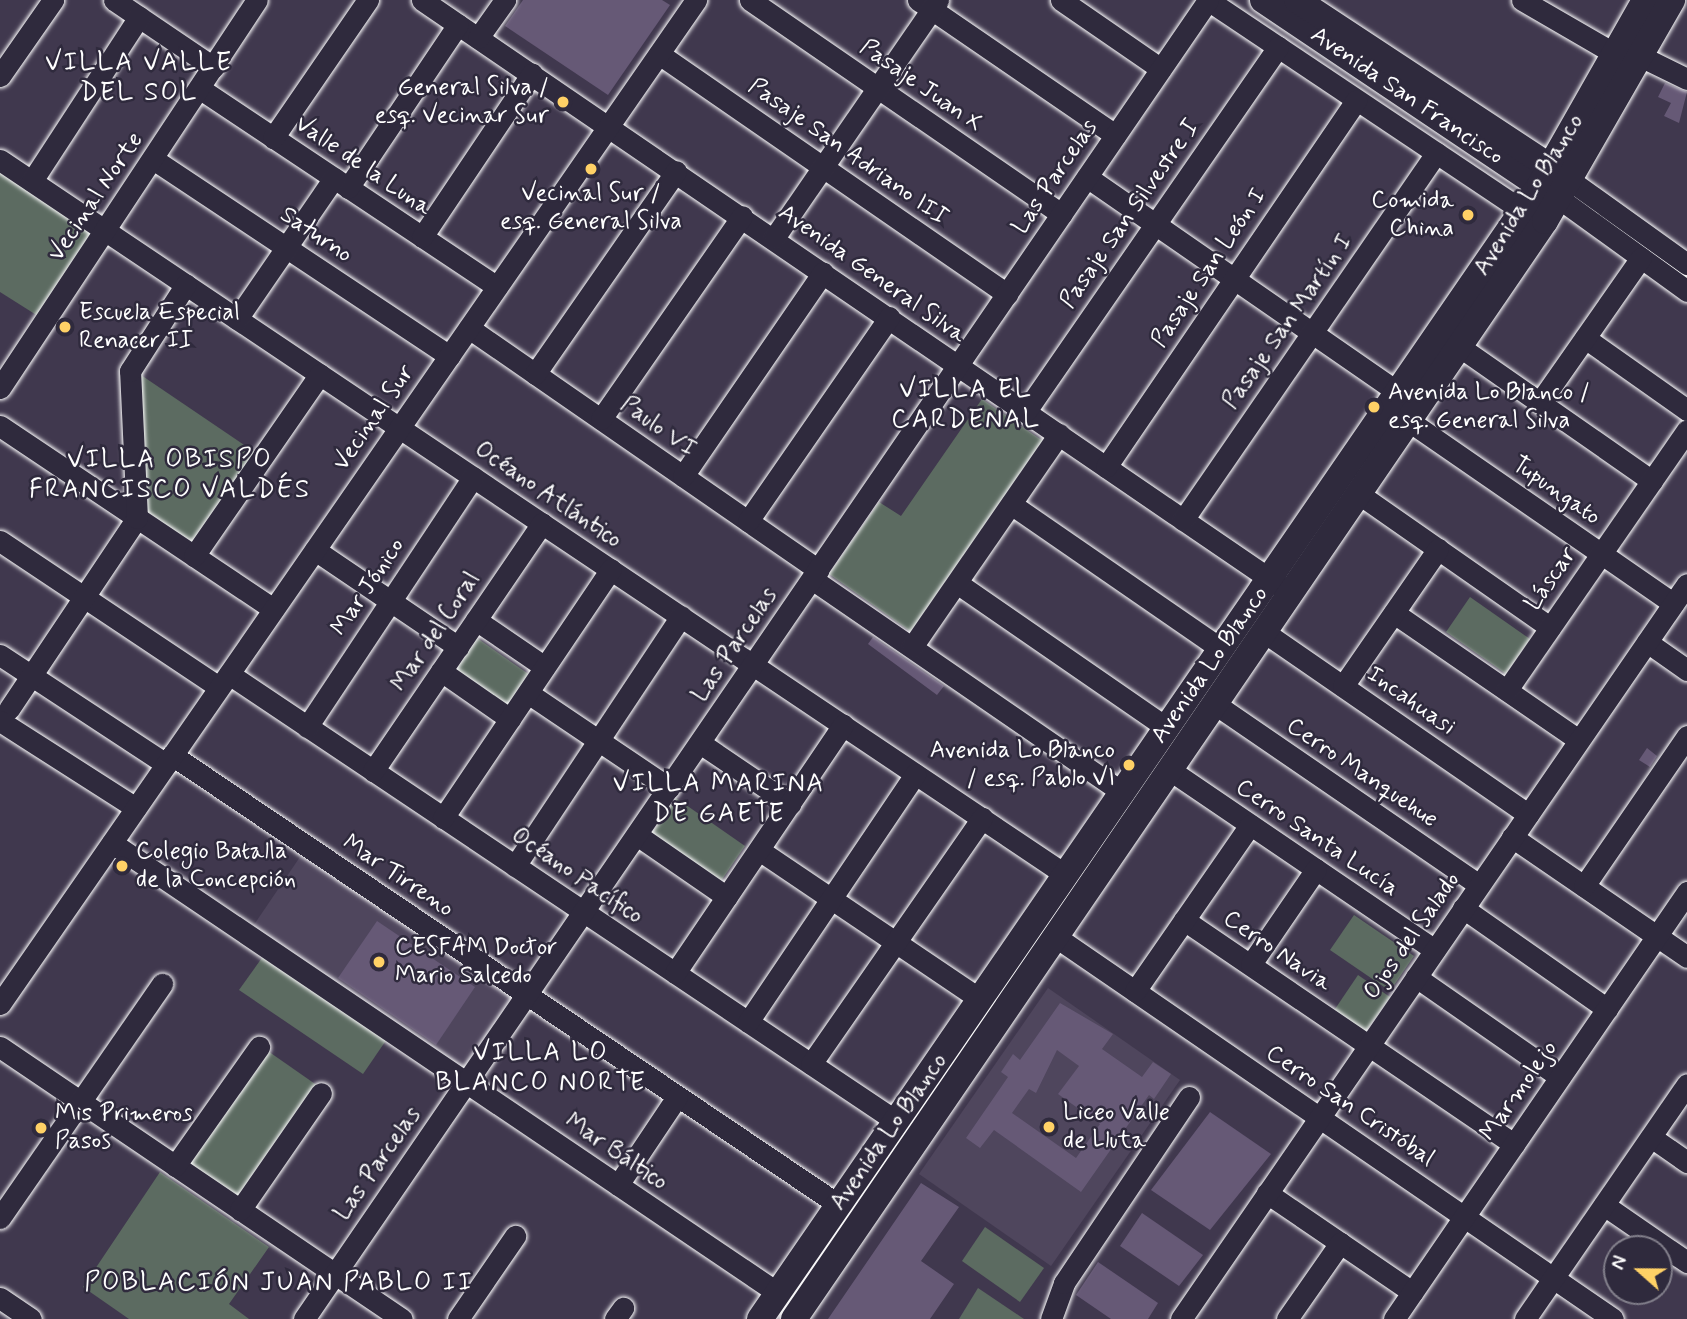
<!DOCTYPE html>
<html>
<head>
<meta charset="utf-8">
<style>
  body { margin:0 }
  #map { position:relative; width:1687px; height:1319px; overflow:hidden; background:#40384e; font-family:Mynerve,sans-serif }
  div>[style] { position:absolute }
  .built>* { inset:0; background:#4f465d }
  .green>* { inset:0; background:#5c6b61 }
  .building>* { inset:0; background:#665976 }
  .roads { filter:drop-shadow(0 0 2px #fff) drop-shadow(0 0 2px #fff) }
  .minor>* { height:21px; margin:-10.5px; padding:0 10.5px; transform-origin:10.5px; border-radius:10.5px; background:#2f2a3d }
  .major>* { height:26px; margin:-13px; padding:0 13px; transform-origin:13px; border-radius:13px; background:#2f2a3d }
  .dots>* { width:19px; height:19px; translate:-50% -50%; box-sizing:border-box; border:4px solid #2f2a3d; border-radius:50% }
  span { translate:-50% -50%; white-space:nowrap; text-align:center; line-height:1.15; -webkit-text-stroke:5px #2f2a3d; paint-order:stroke }
  .street-label { font-size:24px; color:#fff }
  .poi-label { font-size:24px; color:#fff }
  .right { translate:-100% -50%; text-align:right }
  .left { translate:0 -50%; text-align:left }
  .neighbourhood-label { font-size:26px; color:#fff; letter-spacing:2px }
  .north { position:absolute; left:1603px; top:1235px; width:70px; height:70px; box-sizing:border-box; background:#2f2a3d; border:2px solid #827f8b; border-radius:50%; rotate:291deg; font-size:19px; font-weight:700; line-height:28px; text-align:center; color:#fff }
  .north::after { content:''; display:block; margin:auto; width:24px; height:32px; background:#ffd166; clip-path:polygon(50% 0,100% 100%,50% 72%,0 100%) }
</style>
</head>
<body>
<div id="map">
  <div class="built">
    <i style="clip-path:polygon(302px 854px,508px 993px,511px 1001px,466px 1065px,454px 1066px,249px 932px)"></i>
    <i style="clip-path:polygon(1048px 988px,1180px 1080px,1051px 1266px,919px 1174px)"></i>
  </div>
  <div class="green">
    <i style="clip-path:polygon(0 172px,92px 233px,38px 316px,0 292px)"></i>
    <i style="clip-path:polygon(138px 373px,256px 453px,193px 544px,145px 511px)"></i>
    <i style="clip-path:polygon(982px 399px,1043px 441px,911px 632px,829px 574px,879px 502px,901px 516px)"></i>
    <i style="clip-path:polygon(1470px 597px,1530px 639px,1506px 674px,1446px 632px)"></i>
    <i style="clip-path:polygon(477px 638px,530px 675px,508px 707px,455px 671px)"></i>
    <i style="clip-path:polygon(676px 798px,745px 846px,721px 881px,651px 834px)"></i>
    <i style="clip-path:polygon(1354px 915px,1414px 956px,1390px 991px,1330px 950px)"></i>
    <i style="clip-path:polygon(264px 955px,387px 1039px,363px 1074px,239px 990px)"></i>
    <i style="clip-path:polygon(1358px 975px,1390px 997px,1364px 1034px,1333px 1012px)"></i>
    <i style="clip-path:polygon(265px 1049px,318px 1086px,241px 1199px,188px 1163px)"></i>
    <i style="clip-path:polygon(160px 1172px,269px 1247px,229px 1304px,249px 1319px,129px 1319px,83px 1287px)"></i>
    <i style="clip-path:polygon(985px 1227px,1044px 1268px,1020px 1302px,962px 1261px)"></i>
    <i style="clip-path:polygon(978px 1288px,1024px 1319px,959px 1319px)"></i>
  </div>
  <div class="building">
    <i style="clip-path:polygon(523px 0,662px 0,670px 5px,608px 95px,505px 26px)"></i>
    <i style="clip-path:polygon(1665px 83px,1687px 92px,1679px 123px,1664px 116px,1671px 103px,1658px 97px)"></i>
    <i style="clip-path:polygon(873px 637px,944px 686px,937px 695px,868px 644px)"></i>
    <i style="clip-path:polygon(1647px 748px,1657px 756px,1650px 767px,1639px 760px)"></i>
    <i style="clip-path:polygon(377px 921px,475px 987px,436px 1045px,338px 978px)"></i>
    <i style="clip-path:polygon(evenodd,1060px 1003px,1113px 1034px,1102px 1049px,1142px 1077px,1153px 1062px,1171px 1074px,1154px 1099px,1149px 1095px,1081px 1192px,994px 1130px,980px 1148px,966px 1138px,1008px 1077px,1001px 1072px,1013px 1054px,1020px 1060px,1060px 1003px,1057px 1050px,1079px 1066px,1058px 1094px,1100px 1124px,1076px 1158px,1012px 1113px,1029px 1089px,1036px 1093px,1057px 1050px)"></i>
    <i style="clip-path:polygon(1210px 1112px,1271px 1154px,1210px 1230px,1151px 1190px)"></i>
    <i style="clip-path:polygon(921px 1183px,959px 1207px,921px 1261px,954px 1284px,930px 1319px,828px 1319px)"></i>
    <i style="clip-path:polygon(1142px 1213px,1203px 1255px,1179px 1286px,1120px 1246px)"></i>
    <i style="clip-path:polygon(1098px 1262px,1158px 1303px,1148px 1319px,1111px 1319px,1076px 1295px)"></i>
  </div>
  <div class="roads">
    <div class="minor">
      <i style="left:114px;top:0;width:120px;rotate:34.1deg"></i>
      <i style="left:422px;top:0;width:1039px;rotate:34.33deg"></i>
      <i style="left:750px;top:0;width:378px;rotate:34.5deg"></i>
      <i style="left:918px;top:0;width:239px;rotate:34.4deg"></i>
      <i style="left:1061px;top:0;width:121px;rotate:34.6deg"></i>
      <i style="left:1208px;top:0;width:379px;rotate:33.8deg"></i>
      <i style="left:1522px;top:0;width:108px;rotate:30.1deg"></i>
      <i style="left:478px;top:38px;width:47px;rotate:-54.6deg"></i>
      <i style="left:659px;top:54px;width:423px;rotate:34.6deg"></i>
      <i style="left:1640px;top:56px;width:52px;rotate:26.1deg"></i>
      <i style="left:0;top:76px;width:93px;rotate:-55.1deg"></i>
      <i style="left:199px;top:88px;width:358px;rotate:33.7deg"></i>
      <i style="left:273px;top:138px;width:168px;rotate:-55.5deg"></i>
      <i style="left:153px;top:159px;width:356px;rotate:33.6deg"></i>
      <i style="left:0;top:160px;width:1284px;rotate:33.85deg"></i>
      <i style="left:1087px;top:177px;width:378px;rotate:34.7deg"></i>
      <i style="left:32px;top:181px;width:196px;rotate:-56.9deg"></i>
      <i style="left:1571px;top:181px;width:143px;rotate:35.6deg"></i>
      <i style="left:348px;top:188px;width:197px;rotate:-56.1deg"></i>
      <i style="left:1560px;top:199px;width:157px;rotate:35.9deg"></i>
      <i style="left:422px;top:237px;width:197px;rotate:-56.1deg"></i>
      <i style="left:774px;top:238px;width:289px;rotate:-55.4deg"></i>
      <i style="left:237px;top:319px;width:171px;rotate:-55.5deg"></i>
      <i style="left:469px;top:328px;width:425px;rotate:34.7deg"></i>
      <i style="left:1585px;top:338px;width:125px;rotate:35.2deg"></i>
      <i style="left:1460px;top:347px;width:234px;rotate:34.9deg"></i>
      <i style="left:535px;top:374px;width:247px;rotate:-55.2deg"></i>
      <i style="left:0;top:388px;width:465px;rotate:-56.5deg"></i>
      <i style="left:1540px;top:402px;width:176px;rotate:-55deg"></i>
      <i style="left:1026px;top:411px;width:443px;rotate:-55.3deg"></i>
      <i style="left:601px;top:419px;width:247px;rotate:-55.2deg"></i>
      <i style="left:1409px;top:421px;width:321px;rotate:34.6deg"></i>
      <i style="left:0;top:426px;width:329px;rotate:33.8deg"></i>
      <i style="left:1106px;top:467px;width:444px;rotate:-55.7deg"></i>
      <i style="left:683px;top:476px;width:247px;rotate:-55.5deg"></i>
      <i style="left:1359px;top:494px;width:233px;rotate:34.9deg"></i>
      <i style="left:1011px;top:504px;width:255px;rotate:34.6deg"></i>
      <i style="left:1183px;top:520px;width:446px;rotate:-55.4deg"></i>
      <i style="left:748px;top:521px;width:248px;rotate:-55.3deg"></i>
      <i style="left:0;top:541px;width:263px;rotate:33.7deg"></i>
      <i style="left:315px;top:550px;width:173px;rotate:34.1deg"></i>
      <i style="left:194px;top:556px;width:221px;rotate:-55.3deg"></i>
      <i style="left:812px;top:579px;width:378px;rotate:34.5deg"></i>
      <i style="left:957px;top:583px;width:255px;rotate:34.6deg"></i>
      <i style="left:1394px;top:613px;width:224px;rotate:34.5deg"></i>
      <i style="left:476px;top:620px;width:83px;rotate:34.3deg"></i>
      <i style="left:1264px;top:632px;width:321px;rotate:34.6deg"></i>
      <i style="left:1647px;top:642px;width:49px;rotate:35deg"></i>
      <i style="left:912px;top:647px;width:259px;rotate:-55.4deg"></i>
      <i style="left:0;top:655px;width:199px;rotate:33.3deg"></i>
      <i style="left:441px;top:671px;width:84px;rotate:34.8deg"></i>
      <i style="left:229px;top:674px;width:803px;rotate:33.83deg"></i>
      <i style="left:1343px;top:686px;width:167px;rotate:-55.3deg"></i>
      <i style="left:1507px;top:690px;width:316px;rotate:-55.3deg"></i>
      <i style="left:528px;top:693px;width:170px;rotate:34deg"></i>
      <i style="left:1215px;top:704px;width:320px;rotate:34.4deg"></i>
      <i style="left:9px;top:709px;width:230px;rotate:-56.2deg"></i>
      <i style="left:137px;top:518px;width:147px;rotate:-92.7deg"></i>
      <i style="left:130px;top:371px;width:103px;rotate:-57.2deg"></i>
      <i style="left:0;top:721px;width:161px;rotate:32.6deg"></i>
      <i style="left:307px;top:727px;width:300px;rotate:-56.4deg"></i>
      <i style="left:700px;top:743px;width:109px;rotate:34.1deg"></i>
      <i style="left:172px;top:755px;width:805px;rotate:34.01deg"></i>
      <i style="left:1170px;top:770px;width:320px;rotate:34.2deg"></i>
      <i style="left:373px;top:771px;width:300px;rotate:-55.7deg"></i>
      <i style="left:443px;top:818px;width:300px;rotate:-56deg"></i>
      <i style="left:637px;top:835px;width:109px;rotate:34.6deg"></i>
      <i style="left:1512px;top:837px;width:212px;rotate:34.4deg"></i>
      <i style="left:112px;top:843px;width:804px;rotate:34.05deg"></i>
      <i style="left:759px;top:850px;width:267px;rotate:34deg"></i>
      <i style="left:515px;top:866px;width:300px;rotate:-56.4deg"></i>
      <i style="left:1584px;top:886px;width:182px;rotate:-55.5deg"></i>
      <i style="left:1463px;top:908px;width:176px;rotate:35deg"></i>
      <i style="left:1184px;top:920px;width:399px;rotate:34.2deg"></i>
      <i style="left:1056px;top:937px;width:675px;rotate:34.44deg"></i>
      <i style="left:1251px;top:964px;width:115px;rotate:-55.6deg"></i>
      <i style="left:675px;top:973px;width:300px;rotate:-55.9deg"></i>
      <i style="left:1416px;top:977px;width:175px;rotate:34.8deg"></i>
      <i style="left:1135px;top:991px;width:202px;rotate:-55.3deg"></i>
      <i style="left:0;top:1004px;width:1222px;rotate:-55.27deg"></i>
      <i style="left:748px;top:1022px;width:299px;rotate:-56deg"></i>
      <i style="left:0;top:1047px;width:485px;rotate:34.1deg"></i>
      <i style="left:811px;top:1064px;width:300px;rotate:-55.2deg"></i>
      <i style="left:1651px;top:1137px;width:44px;rotate:34.8deg"></i>
      <i style="left:175px;top:1166px;width:146px;rotate:-54.8deg"></i>
      <i style="left:618px;top:1185px;width:106px;rotate:-56.2deg"></i>
      <i style="left:1267px;top:1193px;width:176px;rotate:34.3deg"></i>
      <i style="left:1604px;top:1205px;width:101px;rotate:34.5deg"></i>
      <i style="left:240px;top:1210px;width:142px;rotate:-55.3deg"></i>
      <i style="left:0;top:1218px;width:285px;rotate:-55.3deg"></i>
      <i style="left:0;top:1298px;width:37px;rotate:34deg"></i>
      <i style="left:304px;top:1319px;width:1599px;rotate:-55.57deg"></i>
      <i style="left:458px;top:1319px;width:101px;rotate:-55.5deg"></i>
      <i style="left:615px;top:1319px;width:14px;rotate:-54deg"></i>
      <i style="left:1051px;top:1319px;width:38px;rotate:-70deg"></i>
      <i style="left:1064px;top:1283px;width:224px;rotate:-56.1deg"></i>
      <i style="left:1181px;top:1319px;width:892px;rotate:-55.46deg"></i>
      <i style="left:1287px;top:1319px;width:93px;rotate:-55.1deg"></i>
      <i style="left:1394px;top:1319px;width:518px;rotate:-55.54deg"></i>
      <i style="left:1525px;top:1319px;width:285px;rotate:-55.4deg"></i>
    </div>
    <div class="major">
      <i style="left:1263px;top:0;width:352px;rotate:33.9deg"></i>
      <i style="left:1297px;top:0;width:320px;rotate:33.4deg"></i>
      <i style="left:760px;top:1319px;width:1376px;rotate:-55.48deg"></i>
      <i style="left:1540px;top:185px;width:213px;rotate:-60.4deg"></i>
      <i style="left:794px;top:1319px;width:1330px;rotate:-55.63deg"></i>
      <i style="left:1545px;top:221px;width:255px;rotate:-60.1deg"></i>
    </div>
  </div>
  <div class="dots">
    <i style="left:563px;top:102px;background:#ffd166"></i>
    <i style="left:591px;top:169px;background:#ffd166"></i>
    <i style="left:1468px;top:215px;background:#ffd166"></i>
    <i style="left:65px;top:327px;background:#ffd166"></i>
    <i style="left:1374px;top:407px;background:#ffd166"></i>
    <i style="left:1129px;top:765px;background:#ffd166"></i>
    <i style="left:122px;top:866px;background:#ffd166"></i>
    <i style="left:379px;top:962px;background:#ffd166"></i>
    <i style="left:1049px;top:1127px;background:#ffd166"></i>
    <i style="left:41px;top:1128px;background:#ffd166"></i>
  </div>
  <div class="street-label">
    <span style="left:921px;top:86px;rotate:35deg">Pasaje Juan X</span>
    <span style="left:1407px;top:96px;rotate:34deg">Avenida San Francisco</span>
    <span style="left:848px;top:152px;rotate:35deg">Pasaje San Adriano III</span>
    <span style="left:363px;top:166px;rotate:34deg">Valle de la Luna</span>
    <span style="left:1055px;top:177px;rotate:-56deg">Las Parcelas</span>
    <span style="left:1529px;top:195px;rotate:-58deg">Avenida Lo Blanco</span>
    <span style="left:96px;top:197px;rotate:-56deg">Vecinal Norte</span>
    <span style="left:1130px;top:214px;rotate:-55deg">Pasaje San Silvestre I</span>
    <span style="left:316px;top:235px;rotate:34deg">Saturno</span>
    <span style="left:1209px;top:268px;rotate:-56deg">Pasaje San León I</span>
    <span style="left:872px;top:274px;rotate:35deg">Avenida General Silva</span>
    <span style="left:1288px;top:322px;rotate:-55deg">Pasaje San Martín I</span>
    <span style="left:374px;top:418px;rotate:-55deg">Vecinal Sur</span>
    <span style="left:658px;top:427px;rotate:35deg">Paulo VI</span>
    <span style="left:1556px;top:491px;rotate:35deg">Tupungato</span>
    <span style="left:548px;top:495px;rotate:34deg">Océano Atlántico</span>
    <span style="left:1551px;top:579px;rotate:-55deg">Láscar</span>
    <span style="left:368px;top:587px;rotate:-56deg">Mar Jónico</span>
    <span style="left:436px;top:632px;rotate:-56deg">Mar del Coral</span>
    <span style="left:735px;top:645px;rotate:-56deg">Las Parcelas</span>
    <span style="left:1210px;top:665px;rotate:-55deg">Avenida Lo Blanco</span>
    <span style="left:1411px;top:701px;rotate:35deg">Incahuasi</span>
    <span style="left:1362px;top:773px;rotate:34deg">Cerro Manquehue</span>
    <span style="left:1317px;top:838px;rotate:34deg">Cerro Santa Lucía</span>
    <span style="left:398px;top:876px;rotate:34deg">Mar Tirreno</span>
    <span style="left:577px;top:876px;rotate:34deg">Océano Pacífico</span>
    <span style="left:1412px;top:936px;rotate:-55deg">Ojos del Salado</span>
    <span style="left:1277px;top:951px;rotate:34deg">Cerro Navia</span>
    <span style="left:1519px;top:1091px;rotate:-55deg">Marmolejo</span>
    <span style="left:1350px;top:1106px;rotate:34deg">Cerro San Cristóbal</span>
    <span style="left:889px;top:1132px;rotate:-55deg">Avenida Lo Blanco</span>
    <span style="left:616px;top:1152px;rotate:34deg">Mar Báltico</span>
    <span style="left:378px;top:1164px;rotate:-55deg">Las Parcelas</span>
  </div>
  <div class="poi-label">
    <span class="right" style="left:549px;top:102px">General Silva /<br>esq. Vecinar Sur</span>
    <span style="left:591px;top:208px">Vecinal Sur /<br>esq. General Silva</span>
    <span class="right" style="left:1454px;top:215px">Comida<br>China</span>
    <span class="left" style="left:79px;top:327px">Escuela Especial<br>Renacer II</span>
    <span class="left" style="left:1388px;top:407px">Avenida Lo Blanco /<br>esq. General Silva</span>
    <span class="right" style="left:1115px;top:765px">Avenida Lo Blanco<br>/ esq. Pablo VI</span>
    <span class="left" style="left:136px;top:866px">Colegio Batalla<br>de la Concepción</span>
    <span class="left" style="left:395px;top:962px">CESFAM Doctor<br>Mario Salcedo</span>
    <span class="left" style="left:1063px;top:1127px">Liceo Valle<br>de Lluta</span>
    <span class="left" style="left:55px;top:1128px">Mis Primeros<br>Pasos</span>
  </div>
  <div class="neighbourhood-label">
    <span style="left:139px;top:79px">VILLA VALLE<br>DEL SOL</span>
    <span style="left:966px;top:406px">VILLA EL<br>CARDENAL</span>
    <span style="left:170px;top:476px">VILLA OBISPO<br>FRANCISCO VALDÉS</span>
    <span style="left:719px;top:800px">VILLA MARINA<br>DE GAETE</span>
    <span style="left:541px;top:1069px">VILLA LO<br>BLANCO NORTE</span>
    <span style="left:279px;top:1284px">POBLACIÓN JUAN PABLO II</span>
  </div>
  <div class="north">N</div>
</div>
</body>
</html>
